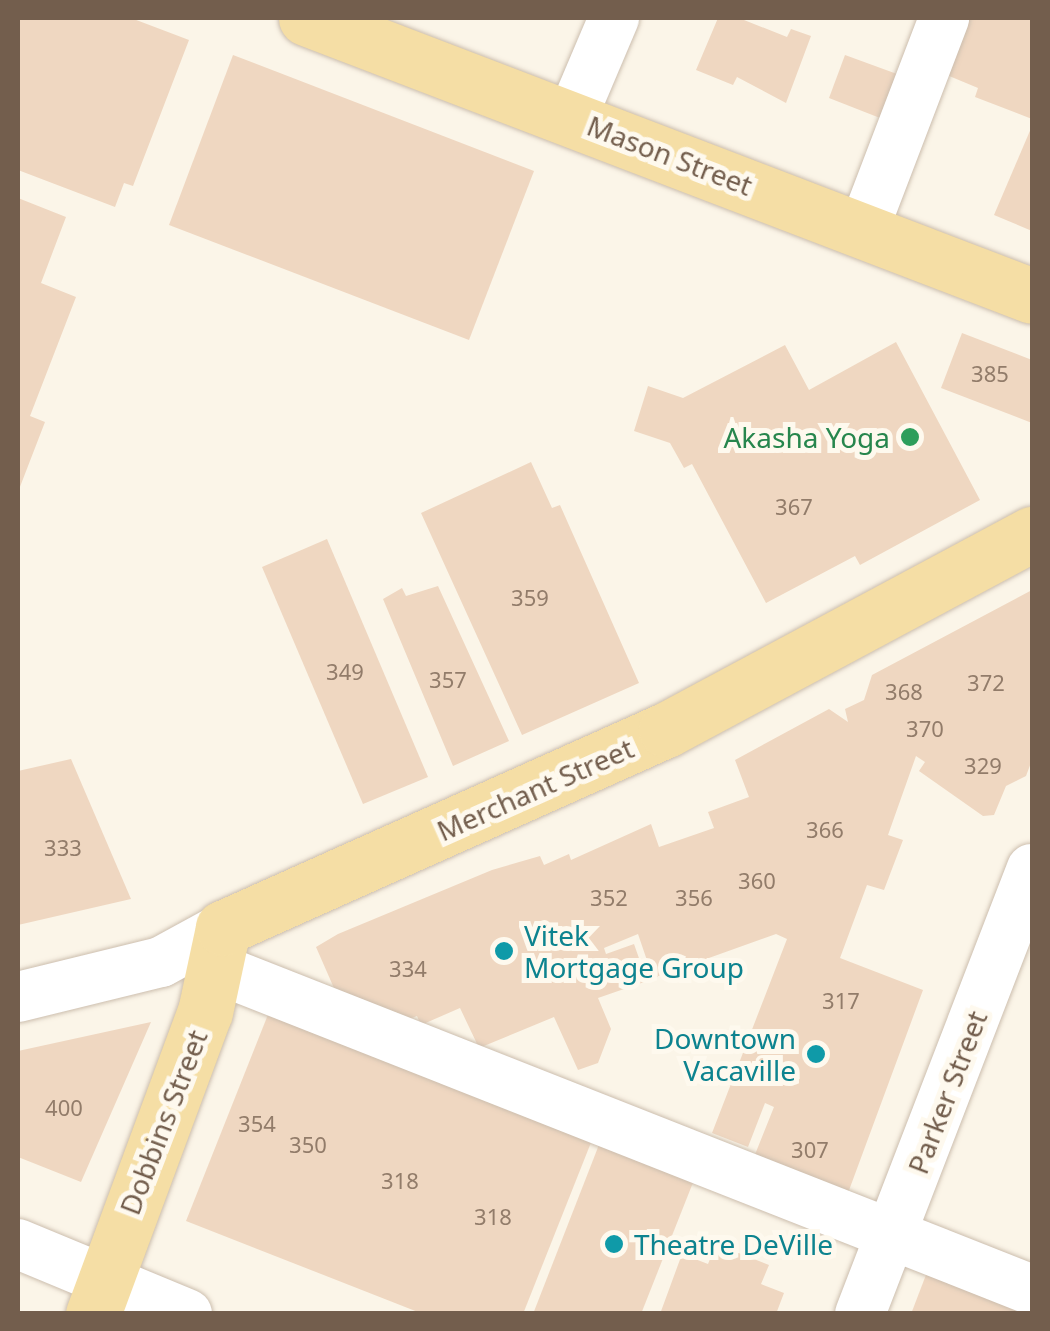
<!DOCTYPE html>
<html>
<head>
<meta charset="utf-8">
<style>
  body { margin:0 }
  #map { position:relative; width:1050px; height:1331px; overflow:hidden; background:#fbf5e8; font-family:"Noto Sans",sans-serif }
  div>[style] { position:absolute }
  .building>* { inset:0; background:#efd7c1 }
  .roads { filter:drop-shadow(0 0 2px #ccbeae) drop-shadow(0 0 2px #ccbeae) }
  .minor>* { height:50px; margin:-25px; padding:0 25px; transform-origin:25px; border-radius:25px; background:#fff }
  .major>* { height:55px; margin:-27.5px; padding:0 27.5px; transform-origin:27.5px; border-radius:27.5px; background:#f5dea5 }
  .dots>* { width:28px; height:28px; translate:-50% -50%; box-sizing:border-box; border:5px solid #fef9ee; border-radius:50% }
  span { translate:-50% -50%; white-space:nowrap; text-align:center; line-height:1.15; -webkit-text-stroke:10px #fef9ee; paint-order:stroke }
  .number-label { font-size:22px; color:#927c6a }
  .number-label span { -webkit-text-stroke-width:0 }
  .street-label { font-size:28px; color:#735e4d }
  .leisure-label { font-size:28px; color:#27864d }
  .right { translate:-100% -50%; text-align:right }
  .culture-label { font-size:28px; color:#0d838f }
  .left { translate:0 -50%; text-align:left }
  .frame { position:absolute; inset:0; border:20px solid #735e4d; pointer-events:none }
</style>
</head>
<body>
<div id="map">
  <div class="building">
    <i style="clip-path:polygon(18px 18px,131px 18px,189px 40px,133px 186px,124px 183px,115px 207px,18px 170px)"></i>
    <i style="clip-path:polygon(718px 18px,739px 18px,787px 37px,791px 29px,811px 36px,786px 103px,737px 77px,733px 85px,696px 70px)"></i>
    <i style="clip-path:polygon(963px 18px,1032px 18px,1032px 119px,975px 97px,978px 88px,942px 73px)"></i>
    <i style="clip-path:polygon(233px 55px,534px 171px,469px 340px,169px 225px)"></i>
    <i style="clip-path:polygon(845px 55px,897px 74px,880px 118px,829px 98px)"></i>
    <i style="clip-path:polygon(1032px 126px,1032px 231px,994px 215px)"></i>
    <i style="clip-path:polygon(18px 198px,66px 217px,41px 283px,76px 297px,30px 416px,45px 422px,18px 492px)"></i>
    <i style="clip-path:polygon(962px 333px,1032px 360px,1032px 423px,941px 388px)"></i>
    <i style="clip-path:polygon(896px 342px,980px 500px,860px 565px,855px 556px,766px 603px,692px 464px,684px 468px,670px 443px,634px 431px,648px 386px,683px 398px,785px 345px,809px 390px)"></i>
    <i style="clip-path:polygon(531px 462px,552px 508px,560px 505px,639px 683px,522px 735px,421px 513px)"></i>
    <i style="clip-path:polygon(327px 539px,428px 777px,363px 804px,262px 567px)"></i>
    <i style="clip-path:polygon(438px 586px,509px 741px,453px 766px,383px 599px,402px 588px,406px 596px)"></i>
    <i style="clip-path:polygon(1032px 590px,1032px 760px,1026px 776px,1006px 786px,994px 815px,983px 816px,919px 771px,925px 762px,916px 756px,888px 835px,903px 840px,884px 890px,867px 885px,840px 958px,923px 990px,848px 1193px,754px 1157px,774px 1107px,765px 1103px,748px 1147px,712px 1133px,787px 939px,776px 934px,653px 978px,638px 934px,604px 948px,606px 954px,634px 944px,647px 981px,598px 998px,611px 1029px,598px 1063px,578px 1070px,554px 1017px,479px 1048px,460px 1008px,421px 1025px,417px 1016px,407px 1020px,337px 995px,316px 947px,338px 934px,492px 870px,540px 856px,544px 865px,569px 854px,571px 860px,651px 824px,659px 847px,714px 828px,708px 812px,749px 797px,735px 760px,829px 709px,848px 722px,845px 709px,864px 700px,872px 675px)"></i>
    <i style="clip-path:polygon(71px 759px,131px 899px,18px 925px,18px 771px)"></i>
    <i style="clip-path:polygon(271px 1007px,594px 1135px,523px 1314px,423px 1314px,186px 1221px)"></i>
    <i style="clip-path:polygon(151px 1022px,81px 1182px,18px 1157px,18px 1051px)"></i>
    <i style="clip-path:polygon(602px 1137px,696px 1175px,641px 1314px,533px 1314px)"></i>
    <i style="clip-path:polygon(716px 1244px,769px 1265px,761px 1284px,784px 1293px,776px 1314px,660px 1314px,682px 1254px,708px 1264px)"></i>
    <i style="clip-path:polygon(929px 1267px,1032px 1314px,911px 1314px)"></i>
  </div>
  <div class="roads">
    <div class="minor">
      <i style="left:572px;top:117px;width:108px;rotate:-67deg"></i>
      <i style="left:864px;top:228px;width:225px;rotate:-69.1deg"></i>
      <i style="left:218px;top:969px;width:875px;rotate:21.52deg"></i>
      <i style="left:18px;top:997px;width:147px;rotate:-13.8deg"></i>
      <i style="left:161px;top:962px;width:71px;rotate:-28.7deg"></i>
      <i style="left:18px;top:1244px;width:183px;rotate:22.5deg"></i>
      <i style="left:860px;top:1314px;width:477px;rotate:-68.9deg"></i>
    </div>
    <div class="major">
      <i style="left:306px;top:18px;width:777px;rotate:20.95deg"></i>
      <i style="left:93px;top:1314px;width:322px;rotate:-69.7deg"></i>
      <i style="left:205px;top:1012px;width:86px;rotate:-77.9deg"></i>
      <i style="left:223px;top:928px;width:485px;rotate:-24.1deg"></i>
      <i style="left:666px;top:730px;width:415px;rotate:-28.2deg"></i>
    </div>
  </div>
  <div class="dots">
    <i style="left:910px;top:437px;background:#2e9e5b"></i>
    <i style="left:504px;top:951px;background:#0f9aa8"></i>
    <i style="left:816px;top:1054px;background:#0f9aa8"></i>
    <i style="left:614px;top:1244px;background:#0f9aa8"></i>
  </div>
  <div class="number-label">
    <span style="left:990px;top:374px">385</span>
    <span style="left:794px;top:507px">367</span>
    <span style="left:530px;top:598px">359</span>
    <span style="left:345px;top:672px">349</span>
    <span style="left:448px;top:680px">357</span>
    <span style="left:986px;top:683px">372</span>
    <span style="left:904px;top:692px">368</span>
    <span style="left:925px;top:729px">370</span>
    <span style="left:983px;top:766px">329</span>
    <span style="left:825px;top:830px">366</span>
    <span style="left:63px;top:848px">333</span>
    <span style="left:757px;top:881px">360</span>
    <span style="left:609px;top:898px">352</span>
    <span style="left:694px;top:898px">356</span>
    <span style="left:408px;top:969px">334</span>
    <span style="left:841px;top:1001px">317</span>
    <span style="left:64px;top:1108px">400</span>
    <span style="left:257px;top:1124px">354</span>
    <span style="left:308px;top:1145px">350</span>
    <span style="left:810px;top:1150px">307</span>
    <span style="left:400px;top:1181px">318</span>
    <span style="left:493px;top:1217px">318</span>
  </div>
  <div class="street-label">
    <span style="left:670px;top:155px;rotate:21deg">Mason Street</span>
    <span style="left:535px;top:789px;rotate:-24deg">Merchant Street</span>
    <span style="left:947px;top:1092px;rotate:-69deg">Parker Street</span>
    <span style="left:163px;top:1122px;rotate:-69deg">Dobbins Street</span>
  </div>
  <div class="leisure-label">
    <span class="right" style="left:890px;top:437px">Akasha Yoga</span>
  </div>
  <div class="culture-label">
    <span class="left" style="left:524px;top:951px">Vitek<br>Mortgage Group</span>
    <span class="right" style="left:796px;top:1054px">Downtown<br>Vacaville</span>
    <span class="left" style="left:634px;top:1244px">Theatre DeVille</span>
  </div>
  <div class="frame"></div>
</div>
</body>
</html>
